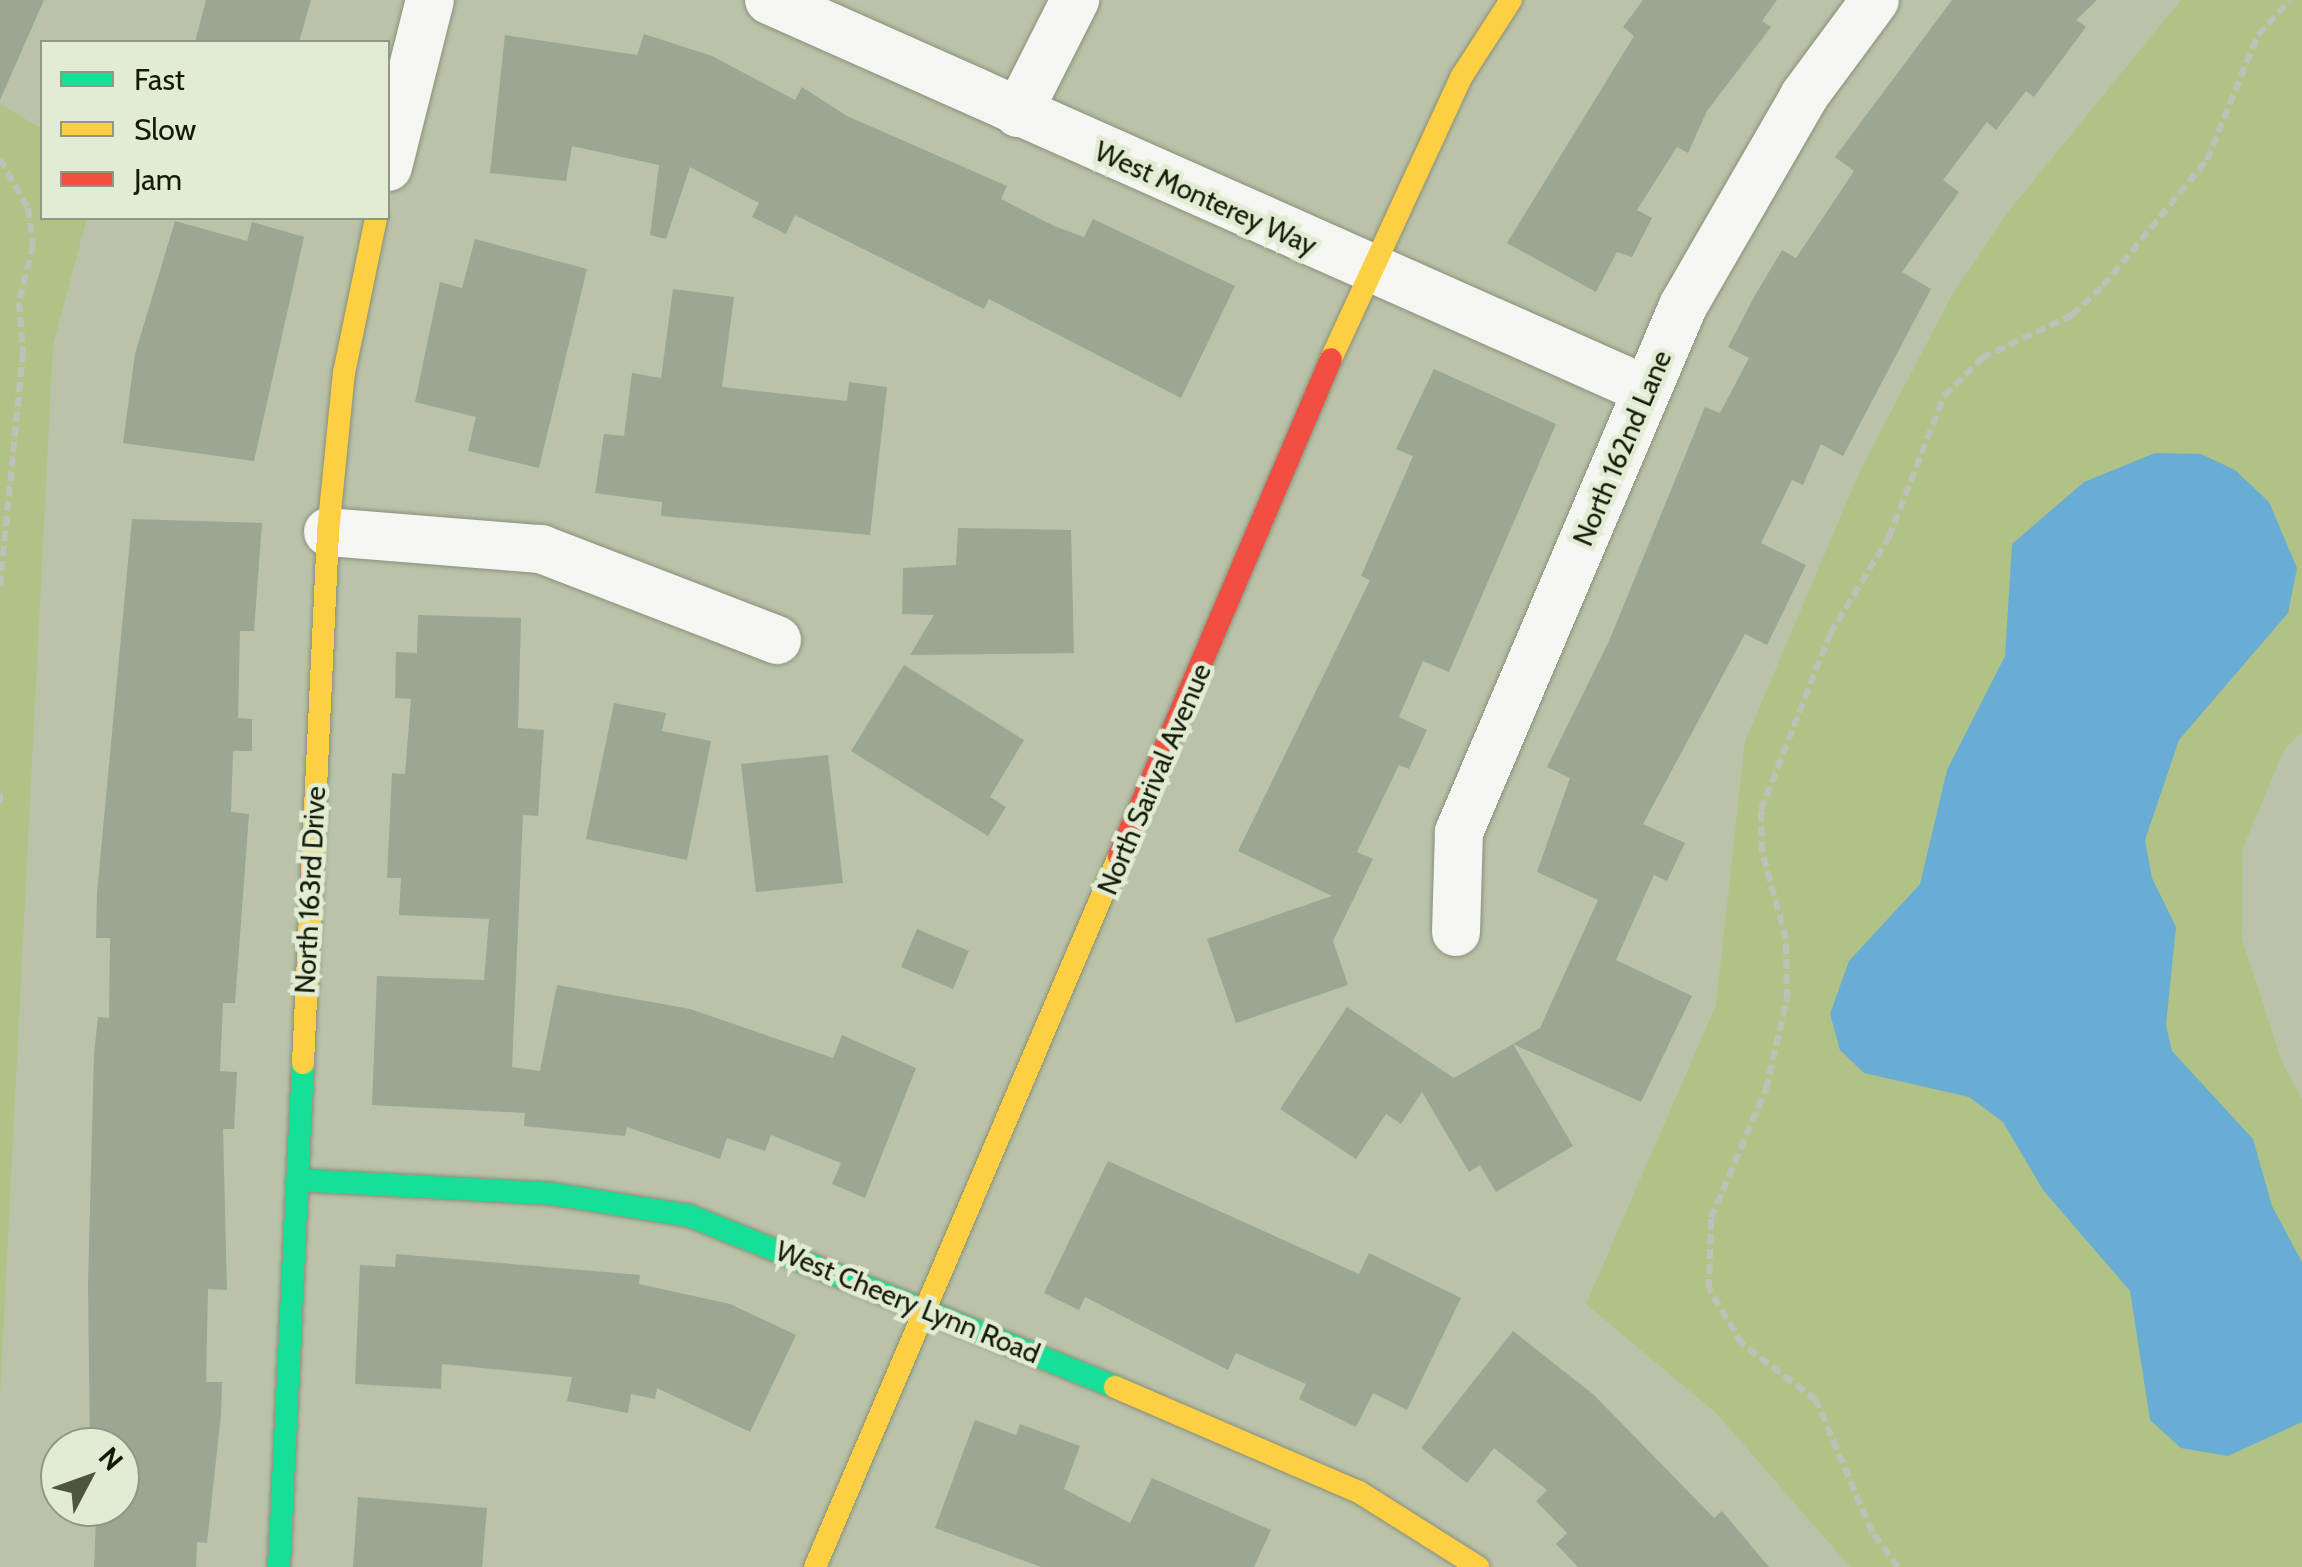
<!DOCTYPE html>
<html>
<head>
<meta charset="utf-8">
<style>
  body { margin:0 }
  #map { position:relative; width:2302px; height:1567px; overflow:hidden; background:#bac3a9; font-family:Cabin,sans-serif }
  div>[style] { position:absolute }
  .green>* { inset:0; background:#b0c286 }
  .water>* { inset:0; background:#6aadd4 }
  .building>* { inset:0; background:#9ba693 }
  .path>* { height:6px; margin-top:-3px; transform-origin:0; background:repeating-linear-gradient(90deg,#bec1b9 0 10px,transparent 0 15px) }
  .roads { filter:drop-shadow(0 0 2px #888f7a) drop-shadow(0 0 2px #888f7a) }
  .street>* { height:48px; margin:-24px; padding:0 24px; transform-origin:24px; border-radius:24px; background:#f5f6f2 }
  .fast>* { height:22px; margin:-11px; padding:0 11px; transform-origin:11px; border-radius:11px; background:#16e098 }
  .slow>* { height:22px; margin:-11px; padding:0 11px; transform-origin:11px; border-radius:11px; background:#ffcf43 }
  .jam>* { height:22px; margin:-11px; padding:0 11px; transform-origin:11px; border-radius:11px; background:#f24e42 }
  span { translate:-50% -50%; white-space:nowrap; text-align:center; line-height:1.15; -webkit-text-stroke:9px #e2ebd3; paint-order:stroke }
  .street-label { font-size:28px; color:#141908 }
  .legend { position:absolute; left:40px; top:40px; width:350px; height:180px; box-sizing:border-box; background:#e2ebd3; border:2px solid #909782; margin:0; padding:12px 18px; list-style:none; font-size:30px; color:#141908 }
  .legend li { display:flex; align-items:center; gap:20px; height:50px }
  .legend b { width:50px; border:2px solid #909782 }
  .north { position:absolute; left:40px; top:1427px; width:100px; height:100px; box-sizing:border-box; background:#e2ebd3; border:2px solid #909782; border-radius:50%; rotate:49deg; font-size:28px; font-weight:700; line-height:40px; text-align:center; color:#141908 }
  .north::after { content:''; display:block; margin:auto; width:35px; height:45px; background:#4e5440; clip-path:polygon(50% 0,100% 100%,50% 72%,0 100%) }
</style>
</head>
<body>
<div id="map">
  <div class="green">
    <i style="clip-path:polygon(2181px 0,2302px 0,2302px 732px,2284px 750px,2243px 848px,2242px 939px,2282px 1062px,2302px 1099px,2302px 1567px,1850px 1567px,1717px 1414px,1586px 1304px,1716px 1005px,1745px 741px,1861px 469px,1953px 293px,2008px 212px)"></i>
    <i style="clip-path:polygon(0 104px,42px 129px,42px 218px,87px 218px,53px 345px,0 1397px)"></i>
  </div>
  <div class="water">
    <i style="clip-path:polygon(2155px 453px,2201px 454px,2235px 470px,2269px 502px,2297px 568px,2288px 613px,2179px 740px,2145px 840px,2152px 878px,2176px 927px,2166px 1025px,2172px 1051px,2253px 1139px,2272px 1206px,2302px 1262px,2302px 1422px,2228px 1456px,2181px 1448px,2150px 1420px,2130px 1291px,2043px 1190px,2003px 1122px,1969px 1097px,1864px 1073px,1840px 1050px,1830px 1014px,1849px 961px,1920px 884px,1947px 770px,2005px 656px,2012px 544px,2084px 482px)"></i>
  </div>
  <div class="building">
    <i style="clip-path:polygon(0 0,44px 0,0 100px)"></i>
    <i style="clip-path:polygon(206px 0,311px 0,299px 42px,195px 42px)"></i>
    <i style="clip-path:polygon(1643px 0,1777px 0,1762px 21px,1771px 27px,1707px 111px,1688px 153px,1677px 147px,1637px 210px,1652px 218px,1632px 257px,1617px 252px,1596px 292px,1507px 243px,1634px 36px,1623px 27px)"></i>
    <i style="clip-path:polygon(1952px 0,2097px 0,2076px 20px,2086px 27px,2034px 97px,2026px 91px,1996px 130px,1987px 122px,1943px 180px,1959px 192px,1902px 272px,1931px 289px,1843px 456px,1821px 444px,1803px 485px,1792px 480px,1761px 543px,1806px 565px,1767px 645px,1745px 634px,1643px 824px,1685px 843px,1667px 881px,1654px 875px,1616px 960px,1692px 996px,1641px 1102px,1513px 1044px,1540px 1028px,1598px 900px,1537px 872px,1570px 778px,1547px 767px,1609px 641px,1705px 407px,1720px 413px,1749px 358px,1728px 347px,1754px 297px,1782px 250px,1796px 258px,1854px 171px,1835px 157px)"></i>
    <i style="clip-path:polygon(644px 34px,712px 56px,795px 100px,802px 87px,847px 116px,1007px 186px,1001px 199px,1054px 226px,1084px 237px,1093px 219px,1235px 286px,1181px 398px,989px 299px,984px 309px,795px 215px,786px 234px,752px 217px,759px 203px,690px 167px,666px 239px,650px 235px,659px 165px,572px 146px,566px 181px,490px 173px,505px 35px,637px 55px)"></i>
    <i style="clip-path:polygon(175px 221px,247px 241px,252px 222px,304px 237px,254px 461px,123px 443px,135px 354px)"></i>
    <i style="clip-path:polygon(475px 239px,587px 269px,539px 468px,468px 451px,476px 417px,415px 402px,440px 282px,462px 288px)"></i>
    <i style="clip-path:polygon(673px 289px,734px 297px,722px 387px,847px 401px,849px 382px,887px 387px,870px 535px,661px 516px,662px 502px,595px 493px,604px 434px,624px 436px,632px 373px,661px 378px)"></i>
    <i style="clip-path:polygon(1434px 369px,1556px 424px,1449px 672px,1423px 661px,1399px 717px,1427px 730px,1409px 769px,1399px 765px,1357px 852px,1373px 859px,1333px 941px,1348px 985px,1236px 1023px,1207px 939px,1332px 896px,1238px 851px,1370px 580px,1361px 576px,1413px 456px,1396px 449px)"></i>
    <i style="clip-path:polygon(132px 519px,262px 523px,254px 631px,240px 631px,238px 718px,252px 719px,252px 751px,233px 751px,231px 812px,249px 814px,235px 1003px,223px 1003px,220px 1071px,237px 1072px,234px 1129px,223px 1129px,227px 1290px,208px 1289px,206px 1382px,222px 1382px,221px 1414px,207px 1543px,197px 1542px,196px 1567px,94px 1567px,96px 1521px,83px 1520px,84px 1507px,120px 1507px,120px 1447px,90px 1447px,88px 1285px,94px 1054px,98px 1017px,109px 1018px,110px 938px,96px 938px,97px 893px)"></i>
    <i style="clip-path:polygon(958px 528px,1071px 530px,1074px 653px,910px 655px,934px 615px,902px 614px,903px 568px,956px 565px)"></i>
    <i style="clip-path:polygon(418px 615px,521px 618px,518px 728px,544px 730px,538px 816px,523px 815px,512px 1067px,540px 1071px,557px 985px,690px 1009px,833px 1058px,842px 1035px,916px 1068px,865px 1198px,832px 1184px,841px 1163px,771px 1135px,765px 1151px,727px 1138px,720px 1159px,627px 1127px,625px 1136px,524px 1126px,525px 1113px,372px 1105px,377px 976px,484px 980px,489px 919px,399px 915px,401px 878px,387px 878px,392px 773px,405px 774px,411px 699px,395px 698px,396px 652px,417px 653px)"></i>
    <i style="clip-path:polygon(904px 665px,1024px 740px,990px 797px,1006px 807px,988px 836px,851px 751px)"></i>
    <i style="clip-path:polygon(614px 703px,666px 713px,662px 731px,711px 741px,687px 860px,586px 839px)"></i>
    <i style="clip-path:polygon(828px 755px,843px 883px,756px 892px,741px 764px)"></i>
    <i style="clip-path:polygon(917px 929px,969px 951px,953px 989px,901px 967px)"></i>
    <i style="clip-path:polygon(1347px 1007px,1454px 1078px,1513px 1044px,1573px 1146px,1496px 1192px,1480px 1165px,1469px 1172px,1422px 1092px,1401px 1124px,1386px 1114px,1356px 1159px,1280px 1109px)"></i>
    <i style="clip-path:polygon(1108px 1161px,1359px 1274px,1369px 1253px,1461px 1298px,1407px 1410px,1373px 1393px,1356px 1427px,1299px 1399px,1306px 1384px,1236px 1353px,1228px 1370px,1085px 1297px,1079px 1310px,1044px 1293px)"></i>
    <i style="clip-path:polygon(396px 1254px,640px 1275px,639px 1284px,730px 1304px,796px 1335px,750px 1432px,657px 1388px,655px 1399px,631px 1394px,628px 1413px,567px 1401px,572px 1377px,442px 1364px,441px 1389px,355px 1384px,360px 1265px,395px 1267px)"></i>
    <i style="clip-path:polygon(1513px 1331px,1594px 1395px,1714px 1518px,1722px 1511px,1769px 1567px,1578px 1567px,1556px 1544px,1567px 1533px,1536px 1501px,1547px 1490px,1494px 1448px,1467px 1483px,1421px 1448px)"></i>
    <i style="clip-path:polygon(975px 1420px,1016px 1435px,1020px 1424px,1080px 1446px,1064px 1489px,1130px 1523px,1152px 1478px,1271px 1530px,1254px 1567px,1041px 1567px,935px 1528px)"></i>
    <i style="clip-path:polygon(358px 1497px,487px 1508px,482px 1567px,353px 1567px)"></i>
  </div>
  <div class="path">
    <i style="left:0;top:159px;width:56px;rotate:60.3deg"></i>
    <i style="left:28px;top:208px;width:37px;rotate:82deg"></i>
    <i style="left:33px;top:245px;width:59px;rotate:103.8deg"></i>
    <i style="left:19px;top:302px;width:50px;rotate:85.4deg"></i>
    <i style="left:23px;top:352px;width:235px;rotate:95.6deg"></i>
    <i style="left:0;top:793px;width:13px;rotate:90deg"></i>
    <i style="left:1898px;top:1567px;width:44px;rotate:-126.6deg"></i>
    <i style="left:1872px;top:1532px;width:143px;rotate:-113deg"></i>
    <i style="left:1816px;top:1400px;width:93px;rotate:-142.9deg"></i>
    <i style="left:1742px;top:1344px;width:64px;rotate:-121deg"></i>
    <i style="left:1709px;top:1289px;width:71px;rotate:-88.4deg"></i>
    <i style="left:1711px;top:1218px;width:140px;rotate:-66.9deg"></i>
    <i style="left:1766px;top:1089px;width:92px;rotate:-76.9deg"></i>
    <i style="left:1787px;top:999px;width:60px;rotate:-91deg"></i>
    <i style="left:1786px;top:939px;width:91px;rotate:-105.3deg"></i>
    <i style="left:1762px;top:851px;width:41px;rotate:-91.4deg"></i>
    <i style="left:1761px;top:810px;width:189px;rotate:-68.6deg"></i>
    <i style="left:1830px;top:634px;width:114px;rotate:-58.7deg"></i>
    <i style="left:1889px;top:537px;width:151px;rotate:-68.7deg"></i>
    <i style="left:1944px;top:396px;width:54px;rotate:-45deg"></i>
    <i style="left:1982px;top:358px;width:100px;rotate:-25.5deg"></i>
    <i style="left:2072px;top:315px;width:42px;rotate:-43.1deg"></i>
    <i style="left:2103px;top:286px;width:163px;rotate:-50.5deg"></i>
    <i style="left:2207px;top:160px;width:135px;rotate:-67.8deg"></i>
    <i style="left:2258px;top:35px;width:47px;rotate:-47.6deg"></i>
  </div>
  <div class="roads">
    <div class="street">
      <i style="left:769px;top:0;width:960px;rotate:23.97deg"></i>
      <i style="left:1018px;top:113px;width:127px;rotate:-63.2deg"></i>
      <i style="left:388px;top:167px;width:172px;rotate:-75.9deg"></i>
      <i style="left:328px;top:532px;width:214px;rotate:4.6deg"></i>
      <i style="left:541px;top:549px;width:253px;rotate:21.1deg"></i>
      <i style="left:1456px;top:932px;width:100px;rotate:-88.3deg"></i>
      <i style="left:1459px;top:832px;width:572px;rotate:-66.93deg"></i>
      <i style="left:1683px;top:306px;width:242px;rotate:-60deg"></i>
      <i style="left:1804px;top:96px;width:119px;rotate:-53.5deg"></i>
    </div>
    <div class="fast">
      <i style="left:297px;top:1180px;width:256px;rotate:3.1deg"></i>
      <i style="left:553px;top:1194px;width:139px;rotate:9.1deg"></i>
      <i style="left:690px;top:1216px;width:458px;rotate:21.9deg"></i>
      <i style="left:279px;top:1567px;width:505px;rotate:-87.27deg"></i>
    </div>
    <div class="slow">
      <i style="left:1331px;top:359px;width:312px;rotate:-65.2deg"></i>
      <i style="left:1462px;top:76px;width:90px;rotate:-57.2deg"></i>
      <i style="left:303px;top:1063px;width:532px;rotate:-87.3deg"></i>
      <i style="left:328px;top:532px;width:160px;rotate:-84.3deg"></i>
      <i style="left:344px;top:373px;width:158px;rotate:-78.3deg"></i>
      <i style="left:1115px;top:1387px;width:266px;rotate:23.3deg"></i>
      <i style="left:1359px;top:1492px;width:141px;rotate:32.2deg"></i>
      <i style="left:815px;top:1567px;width:773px;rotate:-66.85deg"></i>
    </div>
    <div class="jam">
      <i style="left:1119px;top:856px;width:540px;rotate:-66.9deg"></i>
    </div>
  </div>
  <div class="street-label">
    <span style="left:1206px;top:198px;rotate:24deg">West Monterey Way</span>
    <span style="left:1622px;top:448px;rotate:-67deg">North 162nd Lane</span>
    <span style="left:1154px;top:779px;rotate:-67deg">North Sarival Avenue</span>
    <span style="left:310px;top:890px;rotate:-87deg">North 163rd Drive</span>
    <span style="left:908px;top:1302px;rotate:22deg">West Cheery Lynn Road</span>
  </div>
  <ul class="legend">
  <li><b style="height:12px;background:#16e098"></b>Fast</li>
  <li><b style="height:12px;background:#ffcf43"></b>Slow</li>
  <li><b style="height:12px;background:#f24e42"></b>Jam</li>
  </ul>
  <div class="north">N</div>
</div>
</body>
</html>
